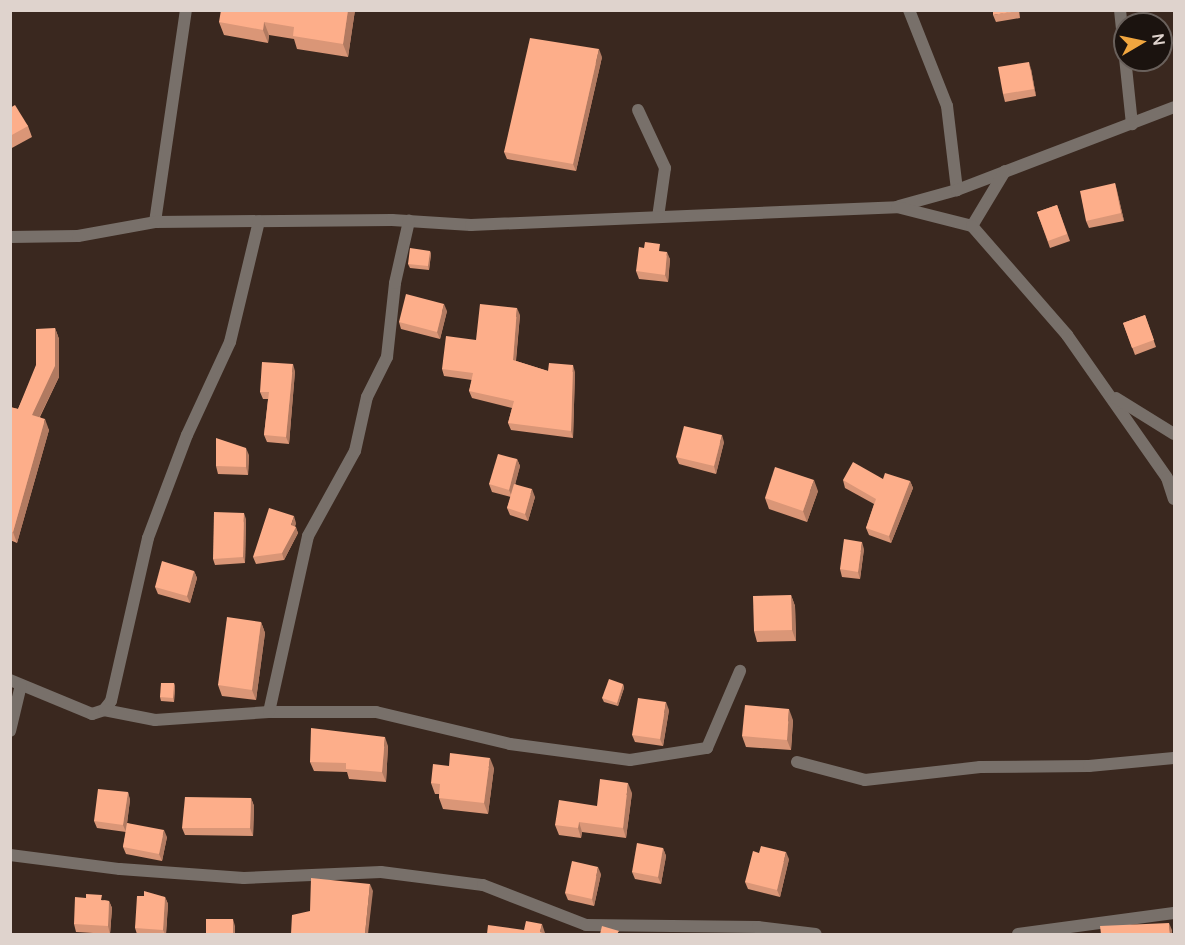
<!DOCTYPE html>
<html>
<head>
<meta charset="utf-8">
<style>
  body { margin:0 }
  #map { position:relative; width:1185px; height:945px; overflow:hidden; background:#3a281f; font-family:Manrope,sans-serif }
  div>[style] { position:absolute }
  .minor>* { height:12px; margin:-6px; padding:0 6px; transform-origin:6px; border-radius:6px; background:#78706a }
  .wall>* { inset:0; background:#da9677 }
  .shaded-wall>* { inset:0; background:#b17a61 }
  .building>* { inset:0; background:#fdae8a }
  span { translate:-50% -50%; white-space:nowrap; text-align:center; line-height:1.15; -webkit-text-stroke:6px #1b130f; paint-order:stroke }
  .frame { position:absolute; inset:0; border:12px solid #dfd3cd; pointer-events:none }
  .north { position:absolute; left:1113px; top:12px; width:60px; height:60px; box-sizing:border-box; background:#1b130f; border:2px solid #69605b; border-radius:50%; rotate:81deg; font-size:16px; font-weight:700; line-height:24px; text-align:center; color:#dfd3cd }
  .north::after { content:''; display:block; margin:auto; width:21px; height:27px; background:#f1a63f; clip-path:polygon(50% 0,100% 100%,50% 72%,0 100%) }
</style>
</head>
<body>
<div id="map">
  <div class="minor">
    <i style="left:909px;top:10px;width:103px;rotate:68.4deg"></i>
    <i style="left:947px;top:106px;width:85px;rotate:83.2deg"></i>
    <i style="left:1120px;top:10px;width:115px;rotate:84deg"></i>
    <i style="left:638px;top:110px;width:64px;rotate:65deg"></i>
    <i style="left:665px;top:168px;width:49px;rotate:98.1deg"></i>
    <i style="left:899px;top:206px;width:60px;rotate:-15.4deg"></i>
    <i style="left:957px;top:190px;width:232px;rotate:-20.9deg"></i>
    <i style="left:155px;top:222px;width:214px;rotate:-81.7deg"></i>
    <i style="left:972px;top:226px;width:64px;rotate:-59deg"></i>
    <i style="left:10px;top:237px;width:68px;rotate:-0.8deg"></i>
    <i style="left:78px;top:236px;width:78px;rotate:-10.3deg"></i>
    <i style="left:155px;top:222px;width:237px;rotate:-0.5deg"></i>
    <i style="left:392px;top:220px;width:79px;rotate:3.6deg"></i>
    <i style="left:471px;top:225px;width:426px;rotate:-2.4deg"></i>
    <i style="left:897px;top:207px;width:77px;rotate:14.2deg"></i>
    <i style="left:972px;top:226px;width:145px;rotate:48.9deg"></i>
    <i style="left:1067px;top:335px;width:174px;rotate:55deg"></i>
    <i style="left:1167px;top:478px;width:22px;rotate:72deg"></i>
    <i style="left:1116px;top:398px;width:68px;rotate:31.8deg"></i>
    <i style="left:10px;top:680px;width:89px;rotate:22.5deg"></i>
    <i style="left:92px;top:714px;width:13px;rotate:-18deg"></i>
    <i style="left:104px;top:710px;width:52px;rotate:11.1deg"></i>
    <i style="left:155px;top:720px;width:114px;rotate:-4deg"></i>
    <i style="left:269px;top:712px;width:107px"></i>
    <i style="left:376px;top:712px;width:138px;rotate:13.4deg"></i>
    <i style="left:510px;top:744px;width:121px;rotate:7.6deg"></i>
    <i style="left:630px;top:760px;width:78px;rotate:-8.9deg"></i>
    <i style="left:707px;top:748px;width:84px;rotate:-66.8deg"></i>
    <i style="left:104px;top:710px;width:11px;rotate:-52deg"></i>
    <i style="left:111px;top:701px;width:167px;rotate:-77.2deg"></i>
    <i style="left:148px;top:538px;width:110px;rotate:-69.3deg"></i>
    <i style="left:187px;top:435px;width:102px;rotate:-65.2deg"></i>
    <i style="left:230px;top:342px;width:124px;rotate:-76.5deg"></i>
    <i style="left:269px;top:712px;width:180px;rotate:-77.5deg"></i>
    <i style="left:308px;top:536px;width:97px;rotate:-61.1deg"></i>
    <i style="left:355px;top:451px;width:55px;rotate:-77.5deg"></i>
    <i style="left:367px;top:397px;width:45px;rotate:-63.4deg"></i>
    <i style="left:387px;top:357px;width:74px;rotate:-83.8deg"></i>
    <i style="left:395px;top:283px;width:64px;rotate:-77.3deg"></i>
    <i style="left:10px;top:731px;width:47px;rotate:-76.6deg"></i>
    <i style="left:797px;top:762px;width:70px;rotate:14.8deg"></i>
    <i style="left:865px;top:780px;width:116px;rotate:-6.4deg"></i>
    <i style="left:980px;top:767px;width:109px;rotate:-0.5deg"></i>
    <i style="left:1089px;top:766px;width:85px;rotate:-5.4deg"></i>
    <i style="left:10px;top:855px;width:111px;rotate:7.3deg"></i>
    <i style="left:120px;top:869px;width:124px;rotate:4.2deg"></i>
    <i style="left:244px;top:878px;width:137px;rotate:-2.5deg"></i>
    <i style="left:381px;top:872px;width:103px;rotate:7.3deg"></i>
    <i style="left:483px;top:885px;width:110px;rotate:21.2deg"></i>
    <i style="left:586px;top:925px;width:172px;rotate:0.7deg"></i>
    <i style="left:758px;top:927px;width:58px;rotate:6.9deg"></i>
    <i style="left:1018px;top:934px;width:157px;rotate:-7.7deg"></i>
  </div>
  <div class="wall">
    <i style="clip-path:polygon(355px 10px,348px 57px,297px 49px,294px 39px,269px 35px,268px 43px,224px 35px,219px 22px)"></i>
    <i style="clip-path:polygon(1019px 10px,1020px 18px,996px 22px,993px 15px)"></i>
    <i style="clip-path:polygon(602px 57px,576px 171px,507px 159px,504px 152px)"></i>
    <i style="clip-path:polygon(1031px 69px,1036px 96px,1005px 102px,1003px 94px)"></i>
    <i style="clip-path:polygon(10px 108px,28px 126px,32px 137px,10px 149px)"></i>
    <i style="clip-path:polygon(1115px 183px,1117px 191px,1124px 221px,1089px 228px,1086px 221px)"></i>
    <i style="clip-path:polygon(1057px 205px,1070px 241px,1050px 248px,1037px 212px)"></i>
    <i style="clip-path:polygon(430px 251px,431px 254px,429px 270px,410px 268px,408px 264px)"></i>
    <i style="clip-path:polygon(663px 252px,670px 259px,668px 282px,639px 279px,636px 271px)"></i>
    <i style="clip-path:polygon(447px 311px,440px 339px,401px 329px,399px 322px)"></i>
    <i style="clip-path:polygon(520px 315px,516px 361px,548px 371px,575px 372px,573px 438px,511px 430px,508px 423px,512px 408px,472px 398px,469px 391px,472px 380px,444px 376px,442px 369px,476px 340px)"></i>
    <i style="clip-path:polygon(1145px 315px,1156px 347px,1135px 355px,1123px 323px)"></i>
    <i style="clip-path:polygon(55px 328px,59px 339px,59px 377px,40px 417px,49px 430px,17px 543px,10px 540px,10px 407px,18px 409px)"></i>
    <i style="clip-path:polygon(295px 371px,289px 444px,267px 442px,264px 435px,268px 399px,263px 399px,260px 392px)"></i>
    <i style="clip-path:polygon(724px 442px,716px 474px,679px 464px,676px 457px)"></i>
    <i style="clip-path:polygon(249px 455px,248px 475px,218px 474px,216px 466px)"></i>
    <i style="clip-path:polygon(517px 459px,520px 466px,515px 484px,535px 497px,528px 521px,510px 515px,507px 508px,511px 497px,492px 492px,489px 484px)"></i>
    <i style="clip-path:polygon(883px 479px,910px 481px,913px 488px,891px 543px,869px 535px,866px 528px,874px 504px,845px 488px,843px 480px)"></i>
    <i style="clip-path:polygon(818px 491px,807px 522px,769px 509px,765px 498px)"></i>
    <i style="clip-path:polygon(246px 519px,245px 563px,215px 565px,213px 559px)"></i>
    <i style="clip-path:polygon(296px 523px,295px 526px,298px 533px,284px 560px,256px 564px,253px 557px)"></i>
    <i style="clip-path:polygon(864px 549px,860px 579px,842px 577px,840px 569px)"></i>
    <i style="clip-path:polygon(194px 571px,197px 578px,190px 603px,158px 594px,155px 587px)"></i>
    <i style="clip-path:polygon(791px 595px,795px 606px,796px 641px,757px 642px,754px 631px)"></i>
    <i style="clip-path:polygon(261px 622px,265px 633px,256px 700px,222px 696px,218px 685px)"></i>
    <i style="clip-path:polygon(174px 683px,175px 687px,174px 702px,161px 701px,160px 697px)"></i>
    <i style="clip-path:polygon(623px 684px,624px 688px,618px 706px,604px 702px,602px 698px)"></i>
    <i style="clip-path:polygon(669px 710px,663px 746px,635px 742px,632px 735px)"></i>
    <i style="clip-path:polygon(793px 720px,791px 750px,746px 747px,742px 736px)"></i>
    <i style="clip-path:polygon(388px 746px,386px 782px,349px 779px,347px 772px,314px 771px,310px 762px)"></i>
    <i style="clip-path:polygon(449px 766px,494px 768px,488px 814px,443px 809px,439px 798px,439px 794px,435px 794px,431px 783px)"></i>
    <i style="clip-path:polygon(128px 792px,130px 800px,127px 823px,167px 837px,162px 861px,126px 854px,123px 847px,126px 832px,97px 828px,94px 821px)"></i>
    <i style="clip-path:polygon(632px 793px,626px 838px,582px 832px,581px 838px,559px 835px,555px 825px,597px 806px)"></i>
    <i style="clip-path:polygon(251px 798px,254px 806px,253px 836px,185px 835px,182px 828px)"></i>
    <i style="clip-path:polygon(663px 848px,666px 856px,661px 884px,635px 879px,632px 872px)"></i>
    <i style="clip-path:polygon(789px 859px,780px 897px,748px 889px,745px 882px)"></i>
    <i style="clip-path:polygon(601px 874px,594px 906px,568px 900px,565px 893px)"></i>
    <i style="clip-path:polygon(144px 896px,165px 897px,168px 904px,166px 934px,137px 934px,135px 928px)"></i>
    <i style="clip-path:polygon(104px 900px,109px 901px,112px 908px,110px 934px,76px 932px,74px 924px)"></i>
  </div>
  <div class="shaded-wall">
    <i style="clip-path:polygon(348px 10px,355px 10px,348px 57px,343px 44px)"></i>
    <i style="clip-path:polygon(264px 22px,269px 35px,268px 43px,263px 30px)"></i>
    <i style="clip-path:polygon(599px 49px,602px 57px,576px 171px,573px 164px)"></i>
    <i style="clip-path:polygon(1029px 62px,1031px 69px,1036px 96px,1034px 89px)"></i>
    <i style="clip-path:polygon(1115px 183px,1117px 191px,1124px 221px,1121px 213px)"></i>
    <i style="clip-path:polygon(430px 251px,431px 254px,429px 270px,428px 266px)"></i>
    <i style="clip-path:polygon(667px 252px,670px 259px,668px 282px,665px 275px)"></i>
    <i style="clip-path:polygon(444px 304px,447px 311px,440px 339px,437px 332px)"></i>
    <i style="clip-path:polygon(517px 308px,520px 315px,515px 368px,513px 360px)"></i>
    <i style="clip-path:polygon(55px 328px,59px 339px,59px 377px,35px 426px,32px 415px)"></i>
    <i style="clip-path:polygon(293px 364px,295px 371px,289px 444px,286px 437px)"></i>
    <i style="clip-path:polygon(573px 365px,575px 372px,573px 438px,571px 431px)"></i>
    <i style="clip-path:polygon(45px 419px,49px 430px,17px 543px,13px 532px)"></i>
    <i style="clip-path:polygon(722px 435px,724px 442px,716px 474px,714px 466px)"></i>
    <i style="clip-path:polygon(246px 448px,249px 455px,248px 475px,246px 467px)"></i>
    <i style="clip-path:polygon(517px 459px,520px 466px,512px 497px,509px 490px)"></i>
    <i style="clip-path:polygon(814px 480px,818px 491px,807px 522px,803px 511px)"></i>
    <i style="clip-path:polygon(910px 481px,913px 488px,891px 543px,889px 536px)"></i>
    <i style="clip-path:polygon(532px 489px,535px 497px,528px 521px,525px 514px)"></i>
    <i style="clip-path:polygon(244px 513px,246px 519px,245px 563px,243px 557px)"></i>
    <i style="clip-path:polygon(294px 516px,296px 523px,294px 530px,296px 527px,298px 533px,284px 560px,282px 553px)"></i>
    <i style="clip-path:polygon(862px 542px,864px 549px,860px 579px,858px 572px)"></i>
    <i style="clip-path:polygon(194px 571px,197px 578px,190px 603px,187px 596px)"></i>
    <i style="clip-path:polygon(791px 595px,795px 606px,796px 641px,792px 630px)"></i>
    <i style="clip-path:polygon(261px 622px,265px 633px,256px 700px,252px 690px)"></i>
    <i style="clip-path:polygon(174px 683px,175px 687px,174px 702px,173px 698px)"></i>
    <i style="clip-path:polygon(623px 684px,624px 688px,618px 706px,617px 703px)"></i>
    <i style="clip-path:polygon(666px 702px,669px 710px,663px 746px,660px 739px)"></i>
    <i style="clip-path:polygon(789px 709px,793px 720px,791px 750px,787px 740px)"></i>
    <i style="clip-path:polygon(385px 737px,388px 746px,386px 782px,382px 772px)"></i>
    <i style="clip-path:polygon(490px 758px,494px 768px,488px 814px,484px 803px)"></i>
    <i style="clip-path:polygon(628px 783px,632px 793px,626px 838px,623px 828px)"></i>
    <i style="clip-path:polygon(128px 792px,130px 800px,126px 832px,123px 825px)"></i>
    <i style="clip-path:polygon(251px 798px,254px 806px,253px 836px,250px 828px)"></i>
    <i style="clip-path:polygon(579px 822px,582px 832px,581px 838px,578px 828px)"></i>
    <i style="clip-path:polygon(164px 830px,167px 837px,162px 861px,159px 854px)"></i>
    <i style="clip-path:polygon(663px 848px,666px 856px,661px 884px,658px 877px)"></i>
    <i style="clip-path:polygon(786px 852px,789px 859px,780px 897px,777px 890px)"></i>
    <i style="clip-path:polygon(598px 867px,601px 874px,594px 906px,592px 899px)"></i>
    <i style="clip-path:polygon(370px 884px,373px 891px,368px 934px,365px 934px)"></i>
    <i style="clip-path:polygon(165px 897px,168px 904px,166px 934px,165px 934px,163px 930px)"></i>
    <i style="clip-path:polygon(109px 901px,112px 908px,110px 934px,108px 926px)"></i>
    <i style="clip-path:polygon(233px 919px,235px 926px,235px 934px,233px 934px)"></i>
    <i style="clip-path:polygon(1169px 923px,1172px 930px,1172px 934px,1170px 934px)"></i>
    <i style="clip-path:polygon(542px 924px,545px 933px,540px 932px)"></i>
  </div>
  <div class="building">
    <i style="clip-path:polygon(221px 10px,348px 10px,343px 44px,293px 36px,294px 27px,264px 22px,263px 30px,219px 22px)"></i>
    <i style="clip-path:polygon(993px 10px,1018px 10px,1018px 11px,993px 15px)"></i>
    <i style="clip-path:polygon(530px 38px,599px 49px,573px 164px,504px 152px)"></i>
    <i style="clip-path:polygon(1029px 62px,1034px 89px,1003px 94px,998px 67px)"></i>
    <i style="clip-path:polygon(15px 105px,28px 126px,10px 136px,10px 108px)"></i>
    <i style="clip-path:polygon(1115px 183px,1121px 213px,1086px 221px,1080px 191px)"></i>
    <i style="clip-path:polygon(1057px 205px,1067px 234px,1048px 241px,1037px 212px)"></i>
    <i style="clip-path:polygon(645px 242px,660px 244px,659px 251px,667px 252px,665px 275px,636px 271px,639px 247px,644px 248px)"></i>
    <i style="clip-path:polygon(410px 248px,430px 251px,428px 266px,408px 264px)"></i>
    <i style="clip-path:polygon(406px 294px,444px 304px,437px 332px,399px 322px)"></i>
    <i style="clip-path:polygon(480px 304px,517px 308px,513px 360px,548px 371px,549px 363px,573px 365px,571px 431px,508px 423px,514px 401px,469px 391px,473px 373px,442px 369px,446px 336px,476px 340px)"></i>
    <i style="clip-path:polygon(1145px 315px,1154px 340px,1132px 348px,1123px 323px)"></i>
    <i style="clip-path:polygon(55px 328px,55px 366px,32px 415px,45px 419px,13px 532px,10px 531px,10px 407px,18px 409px,36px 365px,36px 329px)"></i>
    <i style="clip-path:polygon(262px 362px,293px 364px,286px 437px,264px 435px,269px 392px,260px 392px)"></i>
    <i style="clip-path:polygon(684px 426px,722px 435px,714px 466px,676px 457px)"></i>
    <i style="clip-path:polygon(216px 438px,246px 448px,246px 467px,216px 466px)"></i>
    <i style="clip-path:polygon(498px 454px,517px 459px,509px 490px,489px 484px)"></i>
    <i style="clip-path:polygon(853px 462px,883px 479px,885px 473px,910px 481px,889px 536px,866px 528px,876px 499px,843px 480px)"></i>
    <i style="clip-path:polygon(775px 467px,814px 480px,803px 511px,765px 498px)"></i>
    <i style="clip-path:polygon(514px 484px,532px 489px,525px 514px,507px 508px)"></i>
    <i style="clip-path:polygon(269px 508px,294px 516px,291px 525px,296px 527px,282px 553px,253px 557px)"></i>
    <i style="clip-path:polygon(214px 512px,244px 513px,243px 557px,213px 559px)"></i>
    <i style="clip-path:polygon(844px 539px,862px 542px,858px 572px,840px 569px)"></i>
    <i style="clip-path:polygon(162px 561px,194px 571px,187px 596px,155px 587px)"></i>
    <i style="clip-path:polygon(791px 595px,792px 630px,754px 631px,753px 596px)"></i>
    <i style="clip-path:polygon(227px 617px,261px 622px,252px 690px,218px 685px)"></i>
    <i style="clip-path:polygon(609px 679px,623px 684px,617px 703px,602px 698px)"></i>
    <i style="clip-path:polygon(161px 683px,174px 683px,173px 698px,160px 697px)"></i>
    <i style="clip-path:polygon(638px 698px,666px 702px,660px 739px,632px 735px)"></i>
    <i style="clip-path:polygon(745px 705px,789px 709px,787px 740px,742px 736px)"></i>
    <i style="clip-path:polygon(311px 728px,385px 737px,382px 772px,346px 769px,346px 763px,310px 762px)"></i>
    <i style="clip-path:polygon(450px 753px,490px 758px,484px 803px,439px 798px,440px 784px,431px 783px,433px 764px,449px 766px)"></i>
    <i style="clip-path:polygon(600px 779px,628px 783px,623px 828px,579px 822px,578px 828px,555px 825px,559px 800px,597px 806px)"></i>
    <i style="clip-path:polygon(98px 789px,128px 792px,123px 825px,94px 821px)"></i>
    <i style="clip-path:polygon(185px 797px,251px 798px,250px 828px,182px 828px)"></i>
    <i style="clip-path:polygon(127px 823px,164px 830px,159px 854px,123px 847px)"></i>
    <i style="clip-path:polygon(637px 843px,663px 848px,658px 877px,632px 872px)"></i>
    <i style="clip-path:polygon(761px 846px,786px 852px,777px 890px,745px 882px,753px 851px,759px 853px)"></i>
    <i style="clip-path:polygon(572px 861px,598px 867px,592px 899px,565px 893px)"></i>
    <i style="clip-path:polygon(311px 878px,370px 884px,365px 934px,291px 934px,292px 915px,310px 911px)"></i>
    <i style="clip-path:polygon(144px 891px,165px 897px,163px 930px,135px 928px,137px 896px,144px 896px)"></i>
    <i style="clip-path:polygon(86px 894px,102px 895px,101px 900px,109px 901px,108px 926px,74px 924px,75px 897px,86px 898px)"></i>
    <i style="clip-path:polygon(206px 919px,233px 919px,233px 934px,206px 934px)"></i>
    <i style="clip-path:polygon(526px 921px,542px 924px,540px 932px,550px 934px,487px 934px,488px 925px,524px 930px)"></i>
    <i style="clip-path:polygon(1169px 923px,1170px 934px,1101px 934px,1100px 926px)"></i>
    <i style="clip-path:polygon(602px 926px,619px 931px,617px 934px,600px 934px)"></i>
  </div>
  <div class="frame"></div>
  <div class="north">N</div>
</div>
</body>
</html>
